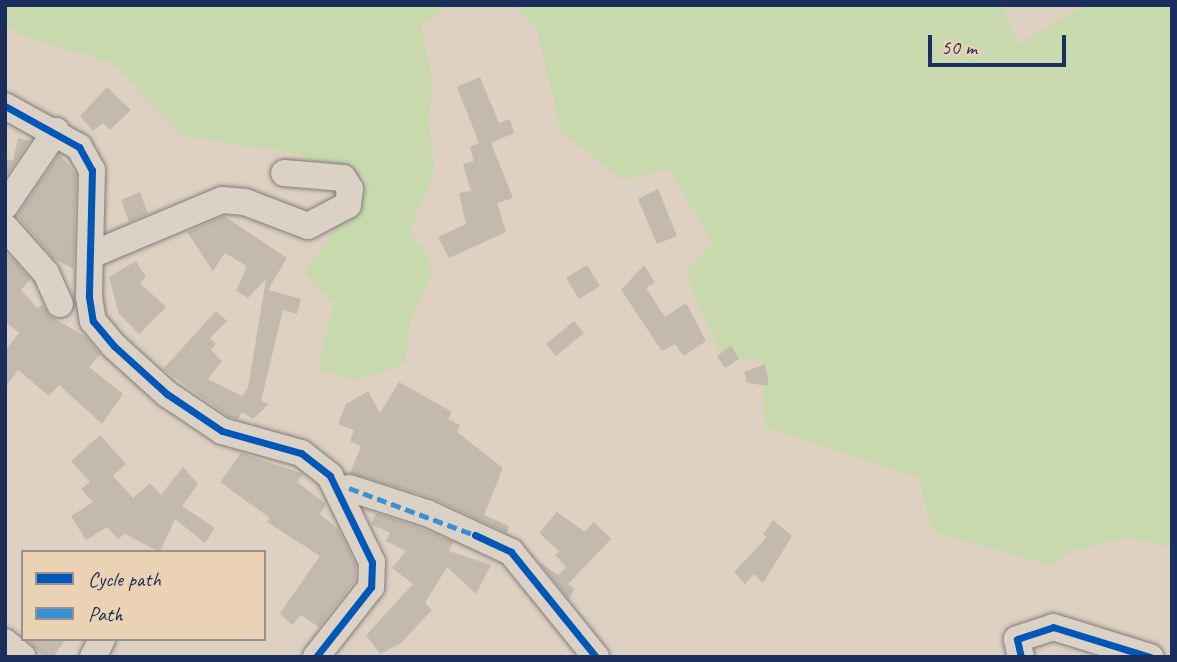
<!DOCTYPE html>
<html>
<head>
<meta charset="utf-8">
<style>
  body { margin:0 }
  #map { position:relative; width:1177px; height:662px; overflow:hidden; background:#dfd1c1; font-family:Caveat,sans-serif }
  div>[style] { position:absolute }
  .green>* { inset:0; background:#c8d9ad }
  .building>* { inset:0; background:#c4b9ad }
  .roads { filter:drop-shadow(0 0 2px #7f7d7e) drop-shadow(0 0 2px #7f7d7e) }
  .minor>* { height:26px; margin:-13px; padding:0 13px; transform-origin:13px; border-radius:13px; background:#dbd1c5 }
  .quiet>* { height:5px; margin-top:-2.5px; transform-origin:0; background:repeating-linear-gradient(90deg,#3891d7 0 10px,transparent 0 15px) }
  .cycleway>* { height:7px; margin:-3.5px; padding:0 3.5px; transform-origin:3.5px; border-radius:3.5px; background:#0057b8 }
  span { translate:-50% -50%; white-space:nowrap; text-align:center; line-height:1.15; -webkit-text-stroke:5px #ecd2b4; paint-order:stroke }
  .frame { position:absolute; inset:0; border:7px solid #1b2f5e; pointer-events:none }
  .legend { position:absolute; left:21px; top:550px; width:245px; height:91px; box-sizing:border-box; background:#ecd2b4; border:2px solid #989192; margin:0; padding:9px 12px; list-style:none; font-size:21px; color:#1b2f5e }
  .legend li { display:flex; align-items:center; gap:14px; height:35px }
  .legend b { width:35px; border:2px solid #989192 }
  .scale { position:absolute; left:928px; top:35px; width:138px; height:32px; box-sizing:border-box; border:4px solid #1b2f5e; border-top:0; padding-left:9px; font-size:21px; line-height:24px; white-space:nowrap; color:#1b2f5e; -webkit-text-stroke:5px #ecd2b4; paint-order:stroke }
</style>
</head>
<body>
<div id="map">
  <div class="green">
    <i style="clip-path:polygon(5px 5px,451px 5px,421px 24px,433px 85px,428px 120px,435px 170px,409px 233px,424px 249px,432px 273px,410px 323px,405px 364px,356px 380px,317px 370px,334px 303px,305px 273px,369px 180px,292px 153px,184px 136px,112px 63px,20px 35px,5px 24px)"></i>
    <i style="clip-path:polygon(512px 5px,1003px 5px,1017px 44px,1087px 5px,1172px 5px,1172px 548px,1128px 537px,1073px 551px,1050px 565px,933px 532px,918px 477px,765px 427px,762px 358px,724px 363px,685px 272px,712px 242px,669px 169px,623px 180px,561px 132px,537px 30px)"></i>
  </div>
  <div class="building">
    <i style="clip-path:polygon(480px 77px,499px 123px,510px 119px,514px 133px,491px 143px,513px 198px,497px 203px,506px 232px,449px 258px,438px 237px,466px 224px,459px 193px,471px 191px,463px 164px,474px 161px,470px 147px,479px 143px,457px 87px)"></i>
    <i style="clip-path:polygon(107px 87px,131px 110px,110px 130px,103px 123px,93px 131px,80px 116px)"></i>
    <i style="clip-path:polygon(18px 138px,30px 141px,5px 178px,5px 158px,13px 161px)"></i>
    <i style="clip-path:polygon(59px 154px,76px 174px,74px 269px,54px 259px,17px 216px)"></i>
    <i style="clip-path:polygon(658px 189px,677px 236px,657px 244px,638px 199px)"></i>
    <i style="clip-path:polygon(140px 192px,148px 214px,129px 222px,121px 200px)"></i>
    <i style="clip-path:polygon(224px 216px,287px 258px,268px 290px,301px 299px,297px 314px,283px 310px,261px 401px,269px 404px,253px 419px,242px 412px,238px 419px,229px 417px,163px 369px,216px 311px,227px 321px,210px 338px,216px 344px,211px 350px,222px 361px,208px 379px,242px 396px,248px 388px,266px 279px,248px 298px,236px 291px,247px 266px,225px 253px,213px 271px,187px 232px)"></i>
    <i style="clip-path:polygon(5px 251px,31px 279px,21px 290px,37px 308px,43px 305px,50px 316px,86px 337px,100px 354px,89px 367px,123px 394px,102px 424px,59px 385px,49px 396px,18px 370px,5px 388px,5px 351px,19px 333px,5px 321px)"></i>
    <i style="clip-path:polygon(136px 261px,146px 277px,140px 283px,166px 307px,139px 334px,119px 314px,109px 277px)"></i>
    <i style="clip-path:polygon(587px 265px,600px 286px,579px 299px,566px 278px)"></i>
    <i style="clip-path:polygon(644px 265px,655px 282px,646px 288px,665px 317px,686px 303px,706px 341px,684px 356px,675px 344px,662px 351px,621px 290px)"></i>
    <i style="clip-path:polygon(574px 321px,584px 333px,556px 356px,546px 344px)"></i>
    <i style="clip-path:polygon(731px 346px,739px 359px,725px 368px,717px 356px)"></i>
    <i style="clip-path:polygon(765px 364px,769px 386px,747px 383px,744px 372px)"></i>
    <i style="clip-path:polygon(399px 382px,452px 412px,448px 419px,460px 425px,457px 432px,503px 468px,484px 515px,509px 526px,507px 533px,432px 498px,350px 473px,361px 446px,350px 441px,354px 430px,338px 424px,346px 404px,368px 391px,380px 413px)"></i>
    <i style="clip-path:polygon(100px 435px,126px 464px,113px 476px,133px 498px,150px 483px,161px 495px,183px 467px,198px 484px,182px 506px,215px 528px,205px 543px,175px 519px,160px 552px,125px 534px,118px 539px,107px 527px,86px 540px,71px 516px,93px 502px,81px 489px,90px 482px,71px 461px)"></i>
    <i style="clip-path:polygon(241px 453px,303px 474px,297px 482px,326px 504px,320px 514px,338px 529px,356px 565px,355px 581px,319px 627px,301px 615px,292px 625px,280px 613px,320px 556px,267px 522px,270px 518px,220px 482px)"></i>
    <i style="clip-path:polygon(557px 512px,585px 532px,594px 522px,611px 539px,568px 584px,574px 589px,569px 599px,539px 562px,558px 575px,566px 567px,555px 555px,559px 551px,539px 533px)"></i>
    <i style="clip-path:polygon(376px 513px,421px 528px,453px 542px,449px 551px,491px 565px,476px 594px,447px 567px,425px 603px,432px 610px,401px 643px,380px 654px,366px 635px,413px 584px,392px 568px,406px 551px,386px 541px,390px 533px,371px 524px)"></i>
    <i style="clip-path:polygon(773px 520px,792px 536px,763px 583px,754px 574px,745px 584px,734px 572px,767px 537px,763px 534px)"></i>
    <i style="clip-path:polygon(26px 639px,66px 639px,53px 657px,44px 657px)"></i>
  </div>
  <div class="roads">
    <div class="minor">
      <i style="left:5px;top:106px;width:85px;rotate:29deg"></i>
      <i style="left:79px;top:147px;width:26px;rotate:61deg"></i>
      <i style="left:92px;top:170px;width:127px;rotate:91.4deg"></i>
      <i style="left:89px;top:297px;width:24px;rotate:81deg"></i>
      <i style="left:93px;top:321px;width:33px;rotate:50deg"></i>
      <i style="left:114px;top:346px;width:72px;rotate:42.2deg"></i>
      <i style="left:167px;top:394px;width:66px;rotate:33.9deg"></i>
      <i style="left:222px;top:431px;width:82px;rotate:15.6deg"></i>
      <i style="left:301px;top:453px;width:37px;rotate:38deg"></i>
      <i style="left:330px;top:476px;width:96px;rotate:64deg"></i>
      <i style="left:372px;top:562px;width:25px;rotate:92deg"></i>
      <i style="left:371px;top:587px;width:89px;rotate:128.2deg"></i>
      <i style="left:5px;top:206px;width:91px;rotate:-55.8deg"></i>
      <i style="left:5px;top:227px;width:62px;rotate:48.3deg"></i>
      <i style="left:46px;top:273px;width:34px;rotate:66deg"></i>
      <i style="left:91px;top:255px;width:142px;rotate:-22.8deg"></i>
      <i style="left:222px;top:200px;width:23px;rotate:5deg"></i>
      <i style="left:245px;top:202px;width:67px;rotate:20.9deg"></i>
      <i style="left:308px;top:226px;width:45px;rotate:-27.7deg"></i>
      <i style="left:348px;top:205px;width:16px;rotate:-83deg"></i>
      <i style="left:350px;top:189px;width:13px;rotate:-122deg"></i>
      <i style="left:343px;top:178px;width:59px;rotate:-175.2deg"></i>
      <i style="left:349px;top:488px;width:82px;rotate:17.8deg"></i>
      <i style="left:427px;top:513px;width:93px;rotate:24.9deg"></i>
      <i style="left:511px;top:552px;width:135px;rotate:51deg"></i>
      <i style="left:5px;top:642px;width:23px;rotate:40deg"></i>
      <i style="left:93px;top:657px;width:20px;rotate:-63deg"></i>
      <i style="left:1021px;top:657px;width:18px;rotate:-103deg"></i>
      <i style="left:1017px;top:639px;width:38px;rotate:-18deg"></i>
      <i style="left:1053px;top:627px;width:102px;rotate:17.2deg"></i>
    </div>
  </div>
  <div class="quiet">
    <i style="left:349px;top:488px;width:134px;rotate:20.5deg"></i>
  </div>
  <div class="cycleway">
    <i style="left:5px;top:106px;width:85px;rotate:29deg"></i>
    <i style="left:79px;top:147px;width:26px;rotate:61deg"></i>
    <i style="left:92px;top:170px;width:127px;rotate:91.4deg"></i>
    <i style="left:89px;top:297px;width:24px;rotate:81deg"></i>
    <i style="left:93px;top:321px;width:33px;rotate:50deg"></i>
    <i style="left:114px;top:346px;width:72px;rotate:42.2deg"></i>
    <i style="left:167px;top:394px;width:66px;rotate:33.9deg"></i>
    <i style="left:222px;top:431px;width:82px;rotate:15.6deg"></i>
    <i style="left:301px;top:453px;width:37px;rotate:38deg"></i>
    <i style="left:330px;top:476px;width:96px;rotate:64deg"></i>
    <i style="left:372px;top:562px;width:25px;rotate:92deg"></i>
    <i style="left:371px;top:587px;width:89px;rotate:128.2deg"></i>
    <i style="left:475px;top:535px;width:40px;rotate:25deg"></i>
    <i style="left:511px;top:552px;width:135px;rotate:51deg"></i>
    <i style="left:1021px;top:657px;width:18px;rotate:-103deg"></i>
    <i style="left:1017px;top:639px;width:38px;rotate:-18deg"></i>
    <i style="left:1053px;top:627px;width:102px;rotate:17.2deg"></i>
  </div>
  <div class="frame"></div>
  <ul class="legend">
  <li><b style="height:9px;background:#0057b8"></b>Cycle path</li>
  <li><b style="height:9px;background:#3891d7"></b>Path</li>
  </ul>
  <div class="scale">50 m</div>
</div>
</body>
</html>
